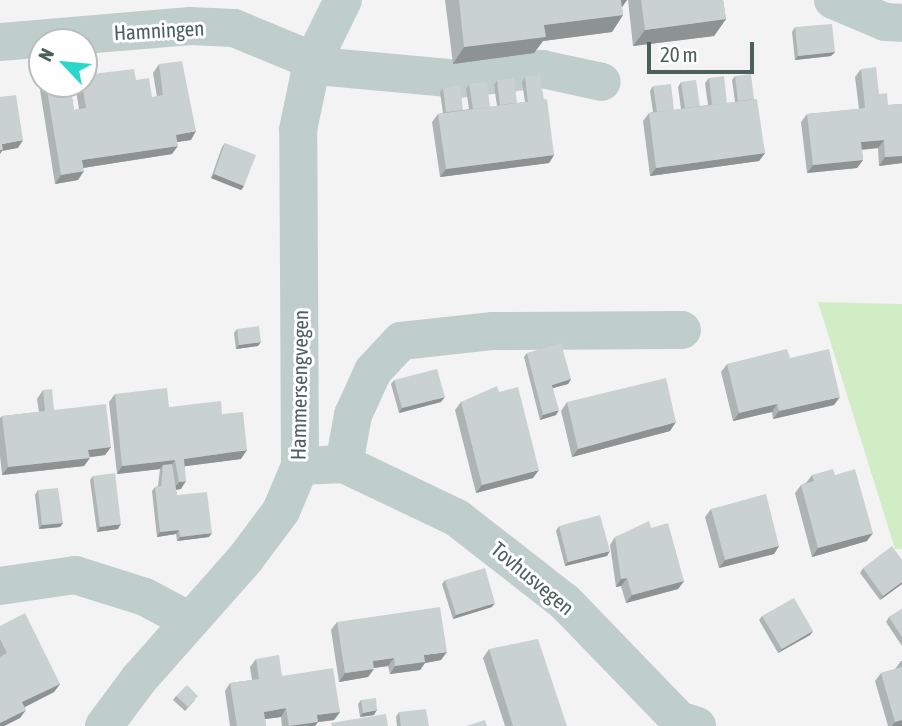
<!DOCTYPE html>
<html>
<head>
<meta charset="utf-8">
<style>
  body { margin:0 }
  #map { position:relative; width:902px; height:726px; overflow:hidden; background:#f4f3f4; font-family:"Asap Condensed",sans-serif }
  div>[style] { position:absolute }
  .green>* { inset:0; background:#d0edc6 }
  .minor>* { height:38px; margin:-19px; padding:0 19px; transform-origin:19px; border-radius:19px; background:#bfcecb }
  .wall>* { inset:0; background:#aeb4b4 }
  .shaded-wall>* { inset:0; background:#8d9292 }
  .building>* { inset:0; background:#cad1d1 }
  span { translate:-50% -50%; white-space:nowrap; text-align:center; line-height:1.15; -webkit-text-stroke:6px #fff; paint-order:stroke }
  .street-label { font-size:21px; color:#4b5f5b }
  .north { position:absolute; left:28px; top:28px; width:70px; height:70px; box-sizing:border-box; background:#fff; border:2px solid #b7bfbd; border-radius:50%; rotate:296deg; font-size:19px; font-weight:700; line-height:28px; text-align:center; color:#4b5f5b }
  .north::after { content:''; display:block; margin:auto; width:24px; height:32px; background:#29d8c9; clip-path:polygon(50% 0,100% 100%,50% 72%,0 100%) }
  .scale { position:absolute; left:647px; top:42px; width:107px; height:32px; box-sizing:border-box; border:4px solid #4b5f5b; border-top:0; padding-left:9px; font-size:21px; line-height:24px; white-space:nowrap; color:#4b5f5b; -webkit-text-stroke:5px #fff; paint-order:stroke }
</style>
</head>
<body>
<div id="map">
  <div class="green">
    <i style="clip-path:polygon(818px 302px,902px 304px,902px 549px,895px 549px)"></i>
  </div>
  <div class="minor">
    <i style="left:833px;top:0;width:56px;rotate:22.9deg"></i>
    <i style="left:885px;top:22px;width:17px;rotate:3deg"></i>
    <i style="left:0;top:42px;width:191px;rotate:-4.8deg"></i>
    <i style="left:190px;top:26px;width:44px;rotate:2.6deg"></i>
    <i style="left:234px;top:28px;width:102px;rotate:22.5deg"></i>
    <i style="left:328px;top:67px;width:132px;rotate:5.2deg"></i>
    <i style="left:459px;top:79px;width:84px;rotate:-6.9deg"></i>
    <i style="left:542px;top:69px;width:61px;rotate:12.2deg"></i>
    <i style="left:344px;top:464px;width:50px;rotate:-79.6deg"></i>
    <i style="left:353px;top:415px;width:48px;rotate:-65.6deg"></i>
    <i style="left:373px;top:371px;width:41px;rotate:-47deg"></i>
    <i style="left:401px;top:341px;width:93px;rotate:-6.2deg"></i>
    <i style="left:493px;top:331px;width:189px;rotate:-0.3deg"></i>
    <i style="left:300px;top:466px;width:44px;rotate:-2.6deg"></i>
    <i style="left:344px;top:464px;width:125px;rotate:25.5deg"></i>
    <i style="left:457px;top:518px;width:137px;rotate:37.9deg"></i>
    <i style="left:565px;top:602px;width:164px;rotate:46deg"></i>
    <i style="left:679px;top:720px;width:19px;rotate:18deg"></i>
    <i style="left:0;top:586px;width:76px;rotate:-8.3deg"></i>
    <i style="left:75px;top:575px;width:73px;rotate:17.4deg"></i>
    <i style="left:145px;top:597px;width:51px;rotate:28.1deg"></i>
    <i style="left:104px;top:726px;width:59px;rotate:-53.3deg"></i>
    <i style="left:139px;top:679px;width:162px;rotate:-48.5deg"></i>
    <i style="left:246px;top:558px;width:59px;rotate:-53.3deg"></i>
    <i style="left:281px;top:511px;width:49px;rotate:-67.1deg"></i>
    <i style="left:300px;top:466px;width:336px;rotate:-90.3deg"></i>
    <i style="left:298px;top:130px;width:68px;rotate:-78.2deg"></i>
    <i style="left:312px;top:63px;width:70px;rotate:-63.8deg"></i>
  </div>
  <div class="wall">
    <i style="clip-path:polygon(445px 0,627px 0,622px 7px,623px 15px,612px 32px,543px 41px,534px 53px,453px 64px)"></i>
    <i style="clip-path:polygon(628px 0,723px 0,726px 19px,714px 36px,633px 46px)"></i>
    <i style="clip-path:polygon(795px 27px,835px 52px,831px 56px,795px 60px,792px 32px)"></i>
    <i style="clip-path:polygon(159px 64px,191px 140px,177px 142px,172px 154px,83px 168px,78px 180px,55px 184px,40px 90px,44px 84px,70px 84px,74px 110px,79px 109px,75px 84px,136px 80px,152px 97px,157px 97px,153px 73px)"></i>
    <i style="clip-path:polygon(861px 69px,879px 94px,888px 105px,902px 104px,902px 163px,879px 166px,878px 148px,862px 150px,863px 160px,857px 168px,807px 173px,801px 122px,807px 114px,859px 109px,855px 77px)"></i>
    <i style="clip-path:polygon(735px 76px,754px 99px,765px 153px,759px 161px,650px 176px,643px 121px,649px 113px,653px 112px,650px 91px,653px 86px,674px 110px,681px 109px,678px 87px,681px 82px,700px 106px,708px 105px,705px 83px,709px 78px,727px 103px,735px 102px,732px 80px)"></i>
    <i style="clip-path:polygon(525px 77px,544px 100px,554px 155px,549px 163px,440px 177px,432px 122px,438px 114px,443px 113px,440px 92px,443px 88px,463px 110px,469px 109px,466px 89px,469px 84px,490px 107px,497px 106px,494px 85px,497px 80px,517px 103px,525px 102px,522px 82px)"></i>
    <i style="clip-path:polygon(225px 143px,244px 186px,241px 190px,211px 178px,222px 147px)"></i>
    <i style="clip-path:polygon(237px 329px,258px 346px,236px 349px,234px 333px)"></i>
    <i style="clip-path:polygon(527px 353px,571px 379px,568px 384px,553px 388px,556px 415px,540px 420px,524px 357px)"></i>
    <i style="clip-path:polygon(790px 358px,834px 405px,773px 419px,772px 412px,733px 421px,721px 372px,727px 364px)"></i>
    <i style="clip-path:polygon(394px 380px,441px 402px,399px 413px,391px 384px)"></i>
    <i style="clip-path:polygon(43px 390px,54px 410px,111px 447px,105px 455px,90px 457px,84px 466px,2px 475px,0 456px,0 418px,2px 416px,39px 412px,37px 399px)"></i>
    <i style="clip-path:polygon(499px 392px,533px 478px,476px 493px,455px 410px,461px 402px)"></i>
    <i style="clip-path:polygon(115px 394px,169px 407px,222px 414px,241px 459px,185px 466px,181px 489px,176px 490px,177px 495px,209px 537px,177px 541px,176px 534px,157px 537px,152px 491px,155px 487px,158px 486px,160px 469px,117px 474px,109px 402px)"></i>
    <i style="clip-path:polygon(567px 402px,670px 431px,572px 457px,561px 411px)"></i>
    <i style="clip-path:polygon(812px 475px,867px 541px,812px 557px,795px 493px,801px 485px,806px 483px)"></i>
    <i style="clip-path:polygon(93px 476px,118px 529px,97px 532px,90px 480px)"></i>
    <i style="clip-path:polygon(38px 490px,63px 523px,60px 527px,39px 529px,35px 495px)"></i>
    <i style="clip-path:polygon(711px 509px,779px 546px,774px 554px,719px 568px,705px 517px)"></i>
    <i style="clip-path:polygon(559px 526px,607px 556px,565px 566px,556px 531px)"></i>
    <i style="clip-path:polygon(651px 528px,684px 581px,678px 589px,626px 603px,621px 586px,616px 587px,610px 545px,615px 537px)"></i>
    <i style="clip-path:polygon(863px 568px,902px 584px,880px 600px,860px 573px)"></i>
    <i style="clip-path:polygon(445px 580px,492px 607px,453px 619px,442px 584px)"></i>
    <i style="clip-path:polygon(902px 609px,902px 646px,886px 622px,889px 617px)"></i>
    <i style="clip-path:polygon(762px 616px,813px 631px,810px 635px,778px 653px,759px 620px)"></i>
    <i style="clip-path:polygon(337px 622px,441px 660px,425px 663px,420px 670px,390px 674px,388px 666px,374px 668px,368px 677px,339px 682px,331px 630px)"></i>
    <i style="clip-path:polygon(0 626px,60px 684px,54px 692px,25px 707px,20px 718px,4px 726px,0 726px)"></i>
    <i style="clip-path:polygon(489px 649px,567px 726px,505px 726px,483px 658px)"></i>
    <i style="clip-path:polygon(256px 659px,340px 712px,334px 720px,318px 722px,315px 726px,282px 726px,281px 717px,265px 719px,266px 726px,230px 726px,225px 691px,230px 683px,252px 680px,250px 667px)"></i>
    <i style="clip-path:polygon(901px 661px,902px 661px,902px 726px,888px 726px,875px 681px,881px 673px,895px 669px)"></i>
    <i style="clip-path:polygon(176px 696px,195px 700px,185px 711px,173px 700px)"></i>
    <i style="clip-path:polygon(361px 700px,374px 715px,360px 717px,358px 704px)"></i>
    <i style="clip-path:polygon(399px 712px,429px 726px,397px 726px,396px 717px)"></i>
  </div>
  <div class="shaded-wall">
    <i style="clip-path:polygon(621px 0,627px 0,616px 16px)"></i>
    <i style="clip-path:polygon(623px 15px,612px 32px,543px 41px,534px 53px,453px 64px,464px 47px,544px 25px)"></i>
    <i style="clip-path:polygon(726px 19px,714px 36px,633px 46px,645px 30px)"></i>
    <i style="clip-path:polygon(835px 52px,831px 56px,795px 60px,798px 56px)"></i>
    <i style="clip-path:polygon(196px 131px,191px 140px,170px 143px,176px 135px)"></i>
    <i style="clip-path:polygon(23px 140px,18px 148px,2px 151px,0 154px,0 146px,2px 144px)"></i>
    <i style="clip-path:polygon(884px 140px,878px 148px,855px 150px,861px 142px)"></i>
    <i style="clip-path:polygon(178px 146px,172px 154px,76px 169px,82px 160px)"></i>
    <i style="clip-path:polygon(765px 153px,759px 161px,650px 176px,656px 168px)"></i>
    <i style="clip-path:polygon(554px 155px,549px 163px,440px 177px,446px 169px)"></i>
    <i style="clip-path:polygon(902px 156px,902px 163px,879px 166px,885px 157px)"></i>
    <i style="clip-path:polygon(863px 160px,857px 168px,807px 173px,813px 165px)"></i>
    <i style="clip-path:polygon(84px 171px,78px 180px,55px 184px,61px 175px)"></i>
    <i style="clip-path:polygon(214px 174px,244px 186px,241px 190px,211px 178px)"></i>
    <i style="clip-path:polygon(261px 342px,258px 346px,236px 349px,239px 345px)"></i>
    <i style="clip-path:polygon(571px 379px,568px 384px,549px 389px,552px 385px)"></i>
    <i style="clip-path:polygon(445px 397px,441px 402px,399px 413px,402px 408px)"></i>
    <i style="clip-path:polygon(840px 397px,834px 405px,773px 419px,779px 411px)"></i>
    <i style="clip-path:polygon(777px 404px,772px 412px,733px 421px,739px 413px)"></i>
    <i style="clip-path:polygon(559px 410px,556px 415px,540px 420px,543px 415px)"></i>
    <i style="clip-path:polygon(676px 422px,670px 431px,572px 457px,578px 449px)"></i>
    <i style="clip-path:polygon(111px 447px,105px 455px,83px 458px,88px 450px)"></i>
    <i style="clip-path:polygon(247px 450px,241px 459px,179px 467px,184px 459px)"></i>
    <i style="clip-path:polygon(90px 458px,84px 466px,2px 475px,8px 467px)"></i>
    <i style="clip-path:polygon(175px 460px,169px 468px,163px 465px,160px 469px,117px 474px,122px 466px)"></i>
    <i style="clip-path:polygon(539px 470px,533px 478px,476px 493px,482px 485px)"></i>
    <i style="clip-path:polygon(186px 481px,181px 489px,173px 490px,179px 482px)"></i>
    <i style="clip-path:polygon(63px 523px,60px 527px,39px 529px,42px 525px)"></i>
    <i style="clip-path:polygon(121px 524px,118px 529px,97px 532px,100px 527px)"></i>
    <i style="clip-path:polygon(179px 530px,176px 534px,157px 537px,160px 532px)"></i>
    <i style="clip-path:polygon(212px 533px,209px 537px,177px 541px,180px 537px)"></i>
    <i style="clip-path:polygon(873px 533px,867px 541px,812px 557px,818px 548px)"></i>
    <i style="clip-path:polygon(779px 546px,774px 554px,719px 568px,725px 560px)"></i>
    <i style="clip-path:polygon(610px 551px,607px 556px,565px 566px,568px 562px)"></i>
    <i style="clip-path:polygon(627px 578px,621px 586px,616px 587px,621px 579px)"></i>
    <i style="clip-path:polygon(684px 581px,678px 589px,626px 603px,632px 595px)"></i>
    <i style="clip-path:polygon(902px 582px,902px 584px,880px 600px,883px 596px)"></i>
    <i style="clip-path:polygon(495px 603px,492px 607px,453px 619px,456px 615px)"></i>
    <i style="clip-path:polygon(813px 631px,810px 635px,778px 653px,782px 649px)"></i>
    <i style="clip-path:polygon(447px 652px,441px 660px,425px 663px,420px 670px,390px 674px,395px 666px,424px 655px)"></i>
    <i style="clip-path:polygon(394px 658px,388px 666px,367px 669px,373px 661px)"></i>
    <i style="clip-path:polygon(374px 669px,368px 677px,339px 682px,345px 673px)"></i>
    <i style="clip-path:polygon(60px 684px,54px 692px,17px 711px,22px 702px)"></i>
    <i style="clip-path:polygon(286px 708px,281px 717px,258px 720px,264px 712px)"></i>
    <i style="clip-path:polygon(26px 710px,20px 718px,4px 726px,0 726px,0 723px)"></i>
    <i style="clip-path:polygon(377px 710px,374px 715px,360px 717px,363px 713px)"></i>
    <i style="clip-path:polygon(340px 712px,334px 720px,318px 722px,315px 726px,289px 726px,317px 715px)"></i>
    <i style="clip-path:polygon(902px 720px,902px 726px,892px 726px,895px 722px)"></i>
  </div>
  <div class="building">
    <i style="clip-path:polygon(459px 0,623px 0,621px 0,623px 15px,544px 25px,546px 37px,464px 47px)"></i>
    <i style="clip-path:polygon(641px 0,723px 0,726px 19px,645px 30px)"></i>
    <i style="clip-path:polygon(832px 24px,835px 52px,798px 56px,795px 27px)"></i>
    <i style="clip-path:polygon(182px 61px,196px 131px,176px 135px,178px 146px,82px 160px,84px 171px,61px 175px,46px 84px,70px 84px,74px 110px,86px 108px,82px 84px,84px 84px,84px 75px,134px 69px,136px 80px,149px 78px,152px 97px,163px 95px,159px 64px)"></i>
    <i style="clip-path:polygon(876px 67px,879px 94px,887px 93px,888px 105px,902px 104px,902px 156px,885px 157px,884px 140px,861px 142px,863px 160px,813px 165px,807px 114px,865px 108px,861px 69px)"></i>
    <i style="clip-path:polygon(751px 74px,754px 99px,738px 101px,735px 76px)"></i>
    <i style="clip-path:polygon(540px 75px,544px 100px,528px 102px,525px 77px)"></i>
    <i style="clip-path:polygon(724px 76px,727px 103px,712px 105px,709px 78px)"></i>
    <i style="clip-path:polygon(514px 78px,517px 103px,500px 105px,497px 80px)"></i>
    <i style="clip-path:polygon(696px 80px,700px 106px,685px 108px,681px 82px)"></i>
    <i style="clip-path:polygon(487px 82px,490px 107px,473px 109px,469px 84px)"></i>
    <i style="clip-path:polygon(671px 84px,674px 110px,657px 112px,653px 86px)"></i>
    <i style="clip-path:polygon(460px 85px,463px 110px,446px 112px,443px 88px)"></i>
    <i style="clip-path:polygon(16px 95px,23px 140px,2px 144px,3px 150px,0 150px,0 97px)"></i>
    <i style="clip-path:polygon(547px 99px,554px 155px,446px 169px,438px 114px)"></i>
    <i style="clip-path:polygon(757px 99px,765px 153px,656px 168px,649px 113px)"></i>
    <i style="clip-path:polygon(225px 143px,256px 155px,244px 186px,214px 174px)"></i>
    <i style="clip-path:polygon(259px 326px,261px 342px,239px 345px,237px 329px)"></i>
    <i style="clip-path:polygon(561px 343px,571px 379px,552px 385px,559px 410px,543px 415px,527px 353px)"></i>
    <i style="clip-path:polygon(787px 349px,790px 358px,829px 349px,840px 397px,779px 411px,777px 404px,739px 413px,727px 364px)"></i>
    <i style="clip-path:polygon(437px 369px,445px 397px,402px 408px,394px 380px)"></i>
    <i style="clip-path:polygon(666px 378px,676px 422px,578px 449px,567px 402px)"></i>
    <i style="clip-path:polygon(497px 386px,499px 392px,518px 387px,539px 470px,482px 485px,461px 402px)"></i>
    <i style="clip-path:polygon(167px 388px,169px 407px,221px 401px,222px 414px,243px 412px,247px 450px,184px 459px,186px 481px,179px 482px,175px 460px,122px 466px,115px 394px)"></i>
    <i style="clip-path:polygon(52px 389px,54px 410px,106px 404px,111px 447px,88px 450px,90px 458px,8px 467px,2px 416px,45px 411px,43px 390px)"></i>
    <i style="clip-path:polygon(172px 464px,177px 495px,207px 492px,212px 533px,180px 537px,179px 530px,160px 532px,155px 487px,161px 486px,163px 465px)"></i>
    <i style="clip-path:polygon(833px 469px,835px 475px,855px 469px,873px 533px,818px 548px,801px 485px,814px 481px,812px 475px)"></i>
    <i style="clip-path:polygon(115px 473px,121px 524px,100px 527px,93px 476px)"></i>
    <i style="clip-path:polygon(58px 488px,63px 523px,42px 525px,38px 490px)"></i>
    <i style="clip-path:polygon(766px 494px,779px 546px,725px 560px,711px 509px)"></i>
    <i style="clip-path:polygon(600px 515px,610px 551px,568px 562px,559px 526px)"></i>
    <i style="clip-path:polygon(649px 521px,651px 528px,668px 523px,684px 581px,632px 595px,627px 578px,621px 579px,615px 537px)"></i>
    <i style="clip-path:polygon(892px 546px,902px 560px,902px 582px,883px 596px,863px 568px)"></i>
    <i style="clip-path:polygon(485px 568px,495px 603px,456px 615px,445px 580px)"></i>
    <i style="clip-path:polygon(794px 598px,813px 631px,782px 649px,762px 616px)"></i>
    <i style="clip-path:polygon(440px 607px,447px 652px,424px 655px,425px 662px,395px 666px,394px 658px,373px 661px,374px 669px,345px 673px,337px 622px)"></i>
    <i style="clip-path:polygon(902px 609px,902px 637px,889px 617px)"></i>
    <i style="clip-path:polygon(25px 613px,60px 684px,22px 702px,26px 710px,0 723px,0 657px,7px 653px,0 639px,0 626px)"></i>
    <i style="clip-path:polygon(538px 639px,567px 726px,513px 726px,489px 649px)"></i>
    <i style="clip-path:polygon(279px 655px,282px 676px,333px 668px,340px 712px,317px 715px,318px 722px,289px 726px,286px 708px,264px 712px,266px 726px,237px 726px,230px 683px,259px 679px,256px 659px)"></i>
    <i style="clip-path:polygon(902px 667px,902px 720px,895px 722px,881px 673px)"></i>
    <i style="clip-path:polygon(187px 685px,198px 696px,188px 707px,176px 696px)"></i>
    <i style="clip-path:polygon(376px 698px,377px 710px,363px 713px,361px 700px)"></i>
    <i style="clip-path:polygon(426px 709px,429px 726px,401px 726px,399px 712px)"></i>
    <i style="clip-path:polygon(386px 714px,388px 726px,332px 726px,331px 723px)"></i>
    <i style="clip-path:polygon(485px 720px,487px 726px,466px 726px)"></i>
  </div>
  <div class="street-label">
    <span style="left:159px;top:30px;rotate:-3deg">Hamningen</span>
    <span style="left:299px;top:385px;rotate:-89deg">Hammersengvegen</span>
    <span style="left:533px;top:578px;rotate:40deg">Tovhusvegen</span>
  </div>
  <div class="north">N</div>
  <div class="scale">20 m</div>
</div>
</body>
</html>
